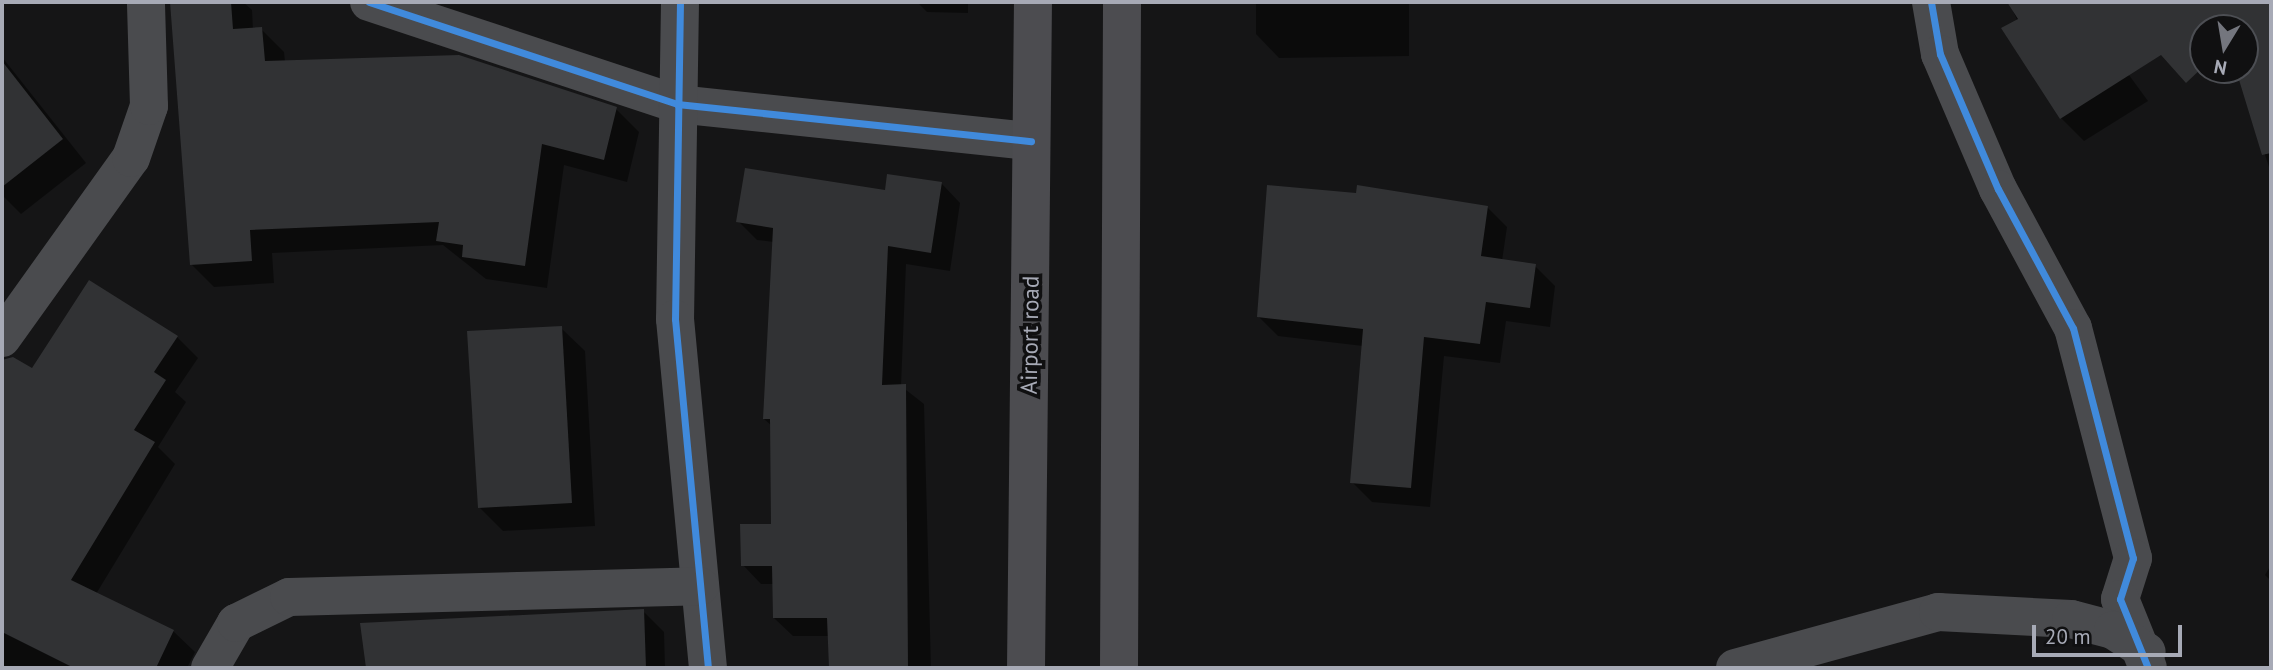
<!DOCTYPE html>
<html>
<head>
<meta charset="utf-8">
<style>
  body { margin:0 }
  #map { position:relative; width:2273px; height:670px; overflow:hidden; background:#151516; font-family:"PT Sans",sans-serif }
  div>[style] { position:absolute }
  .shadow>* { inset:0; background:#0007 }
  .building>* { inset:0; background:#313234 }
  .minor>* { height:38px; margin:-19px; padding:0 19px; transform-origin:19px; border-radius:19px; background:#4a4b4e }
  .major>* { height:38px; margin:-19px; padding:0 19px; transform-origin:19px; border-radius:19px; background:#4c4c50 }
  .cycleway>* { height:7px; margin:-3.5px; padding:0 3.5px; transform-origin:3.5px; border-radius:3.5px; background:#408adc }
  span { translate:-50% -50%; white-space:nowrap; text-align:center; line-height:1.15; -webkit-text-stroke:7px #101011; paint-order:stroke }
  .street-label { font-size:23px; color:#a7aab6 }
  .frame { position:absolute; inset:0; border:4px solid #a7aab6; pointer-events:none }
  .north { position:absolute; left:2189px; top:14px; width:70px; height:70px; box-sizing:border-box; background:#101011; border:2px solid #4c4e53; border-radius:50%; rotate:191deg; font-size:19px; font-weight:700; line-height:28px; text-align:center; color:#a7aab6 }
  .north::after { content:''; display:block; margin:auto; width:24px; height:32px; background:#74767e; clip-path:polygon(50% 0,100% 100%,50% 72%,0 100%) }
  .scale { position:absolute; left:2032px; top:625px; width:150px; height:32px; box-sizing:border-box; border:4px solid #a7aab6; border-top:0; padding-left:9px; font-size:21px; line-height:24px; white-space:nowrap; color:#a7aab6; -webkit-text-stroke:5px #101011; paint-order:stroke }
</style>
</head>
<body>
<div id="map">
  <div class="shadow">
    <i style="clip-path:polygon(172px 2px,243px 2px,252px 10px,253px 30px,261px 29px,284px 52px,285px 62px,616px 109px,639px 132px,627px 182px,564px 165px,547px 288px,486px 279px,443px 245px,272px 253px,274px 283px,214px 287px,191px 264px)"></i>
    <i style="clip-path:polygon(917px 2px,968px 2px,968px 13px,927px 12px)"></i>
    <i style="clip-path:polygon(1256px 2px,1409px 2px,1409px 56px,1279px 58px,1256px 34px)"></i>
    <i style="clip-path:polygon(2009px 2px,2101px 2px,2111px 12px,2118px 60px,2148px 101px,2084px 141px,2061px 118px)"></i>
    <i style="clip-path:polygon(2244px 2px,2271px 2px,2271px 173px,2237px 70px,2245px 70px,2245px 28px,2224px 28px,2221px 18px)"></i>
    <i style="clip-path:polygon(2px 57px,86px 163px,21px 214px,2px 195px)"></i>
    <i style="clip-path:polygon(888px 176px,942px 184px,960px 203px,950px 271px,906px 264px,901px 386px,924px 404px,931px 668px,831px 668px,830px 636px,793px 636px,774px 618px,774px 584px,761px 584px,743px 565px,773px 526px,772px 426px,764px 419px,774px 242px,757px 240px,738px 221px,886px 192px)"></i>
    <i style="clip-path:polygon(1487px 207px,1507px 227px,1502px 261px,1535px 266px,1555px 286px,1550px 327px,1506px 321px,1500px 363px,1444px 356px,1430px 507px,1372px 502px,1352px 482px,1363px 346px,1278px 336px,1258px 316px)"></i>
    <i style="clip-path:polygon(561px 328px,585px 351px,595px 526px,503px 531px,479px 507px)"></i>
    <i style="clip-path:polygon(177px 337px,198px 358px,175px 392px,186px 402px,158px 447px,175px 464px,96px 594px,173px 631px,195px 652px,187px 668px,2px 668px,2px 359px,32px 371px)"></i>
    <i style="clip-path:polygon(2271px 565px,2271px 581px,2265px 575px)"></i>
    <i style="clip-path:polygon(643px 611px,664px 632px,665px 668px,368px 668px,362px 624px)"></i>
  </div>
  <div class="building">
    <i style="clip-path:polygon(170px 2px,231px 2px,233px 29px,262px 27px,265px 61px,459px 55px,617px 107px,604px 160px,542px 144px,525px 266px,462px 257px,463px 245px,436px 241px,439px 222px,250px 230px,252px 261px,190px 265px)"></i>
    <i style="clip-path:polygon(2007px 2px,2271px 2px,2271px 153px,2262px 155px,2236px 70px,2245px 70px,2245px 28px,2203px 28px,2203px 67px,2186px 83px,2161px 55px,2060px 119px,2001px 28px,2018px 19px)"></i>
    <i style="clip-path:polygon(2px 61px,63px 139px,2px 187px)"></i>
    <i style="clip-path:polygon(745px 168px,885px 190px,887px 174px,942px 182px,931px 253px,888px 246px,882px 385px,906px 384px,908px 668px,829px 668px,827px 618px,773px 618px,772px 566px,741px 566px,740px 524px,771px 524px,770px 419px,763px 419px,773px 228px,736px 222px)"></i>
    <i style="clip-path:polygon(1267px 185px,1356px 193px,1357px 185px,1488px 206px,1481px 256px,1536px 264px,1530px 308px,1486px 302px,1480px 344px,1424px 337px,1411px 488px,1350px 483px,1363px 329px,1257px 317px)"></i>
    <i style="clip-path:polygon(89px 280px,178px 336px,154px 372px,166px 380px,134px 430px,155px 442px,71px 580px,174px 630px,156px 668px,74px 668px,2px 632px,2px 360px,13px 357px,32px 368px)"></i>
    <i style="clip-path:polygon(562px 326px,572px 503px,478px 508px,467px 331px)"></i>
    <i style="clip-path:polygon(644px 609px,646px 668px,366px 668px,360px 623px)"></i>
  </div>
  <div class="minor">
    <i style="left:369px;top:2px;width:324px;rotate:18.3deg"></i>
    <i style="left:677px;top:104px;width:356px;rotate:6deg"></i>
    <i style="left:680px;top:2px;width:317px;rotate:90.9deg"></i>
    <i style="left:675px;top:319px;width:351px;rotate:84.6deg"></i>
    <i style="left:1931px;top:2px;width:53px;rotate:80.2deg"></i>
    <i style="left:1940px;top:54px;width:147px;rotate:66.8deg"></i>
    <i style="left:1998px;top:189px;width:158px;rotate:61.7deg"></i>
    <i style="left:2073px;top:328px;width:238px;rotate:75.4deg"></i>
    <i style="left:2133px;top:558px;width:43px;rotate:107.6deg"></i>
    <i style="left:2120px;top:599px;width:74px;rotate:67.9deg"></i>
    <i style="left:2px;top:338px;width:221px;rotate:-54.4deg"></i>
    <i style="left:131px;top:158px;width:55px;rotate:-70.9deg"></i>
    <i style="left:149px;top:106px;width:104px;rotate:-91.7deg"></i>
    <i style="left:210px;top:668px;width:52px;rotate:-60deg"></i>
    <i style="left:236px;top:623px;width:59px;rotate:-26.1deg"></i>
    <i style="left:289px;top:597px;width:411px;rotate:-1.5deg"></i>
    <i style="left:1735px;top:668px;width:211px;rotate:-15.4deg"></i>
    <i style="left:1938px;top:612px;width:133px;rotate:3deg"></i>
    <i style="left:2071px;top:619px;width:43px;rotate:14.7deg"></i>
    <i style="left:2113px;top:630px;width:40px;rotate:32.9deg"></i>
  </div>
  <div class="major">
    <i style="left:1026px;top:668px;width:666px;rotate:-89.4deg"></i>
    <i style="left:1119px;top:668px;width:666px;rotate:-89.74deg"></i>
  </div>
  <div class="cycleway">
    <i style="left:369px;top:2px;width:324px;rotate:18.3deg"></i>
    <i style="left:677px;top:104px;width:356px;rotate:6deg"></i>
    <i style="left:680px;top:2px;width:317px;rotate:90.9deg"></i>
    <i style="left:675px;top:319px;width:351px;rotate:84.6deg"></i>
    <i style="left:1931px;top:2px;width:53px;rotate:80.2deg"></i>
    <i style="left:1940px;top:54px;width:147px;rotate:66.8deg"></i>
    <i style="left:1998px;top:189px;width:158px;rotate:61.7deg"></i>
    <i style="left:2073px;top:328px;width:238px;rotate:75.4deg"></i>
    <i style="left:2133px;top:558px;width:43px;rotate:107.6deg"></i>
    <i style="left:2120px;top:599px;width:74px;rotate:67.9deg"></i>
  </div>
  <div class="street-label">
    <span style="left:1030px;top:335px;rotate:-89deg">Airport road</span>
  </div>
  <div class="frame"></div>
  <div class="north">N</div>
  <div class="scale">20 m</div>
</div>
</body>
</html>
